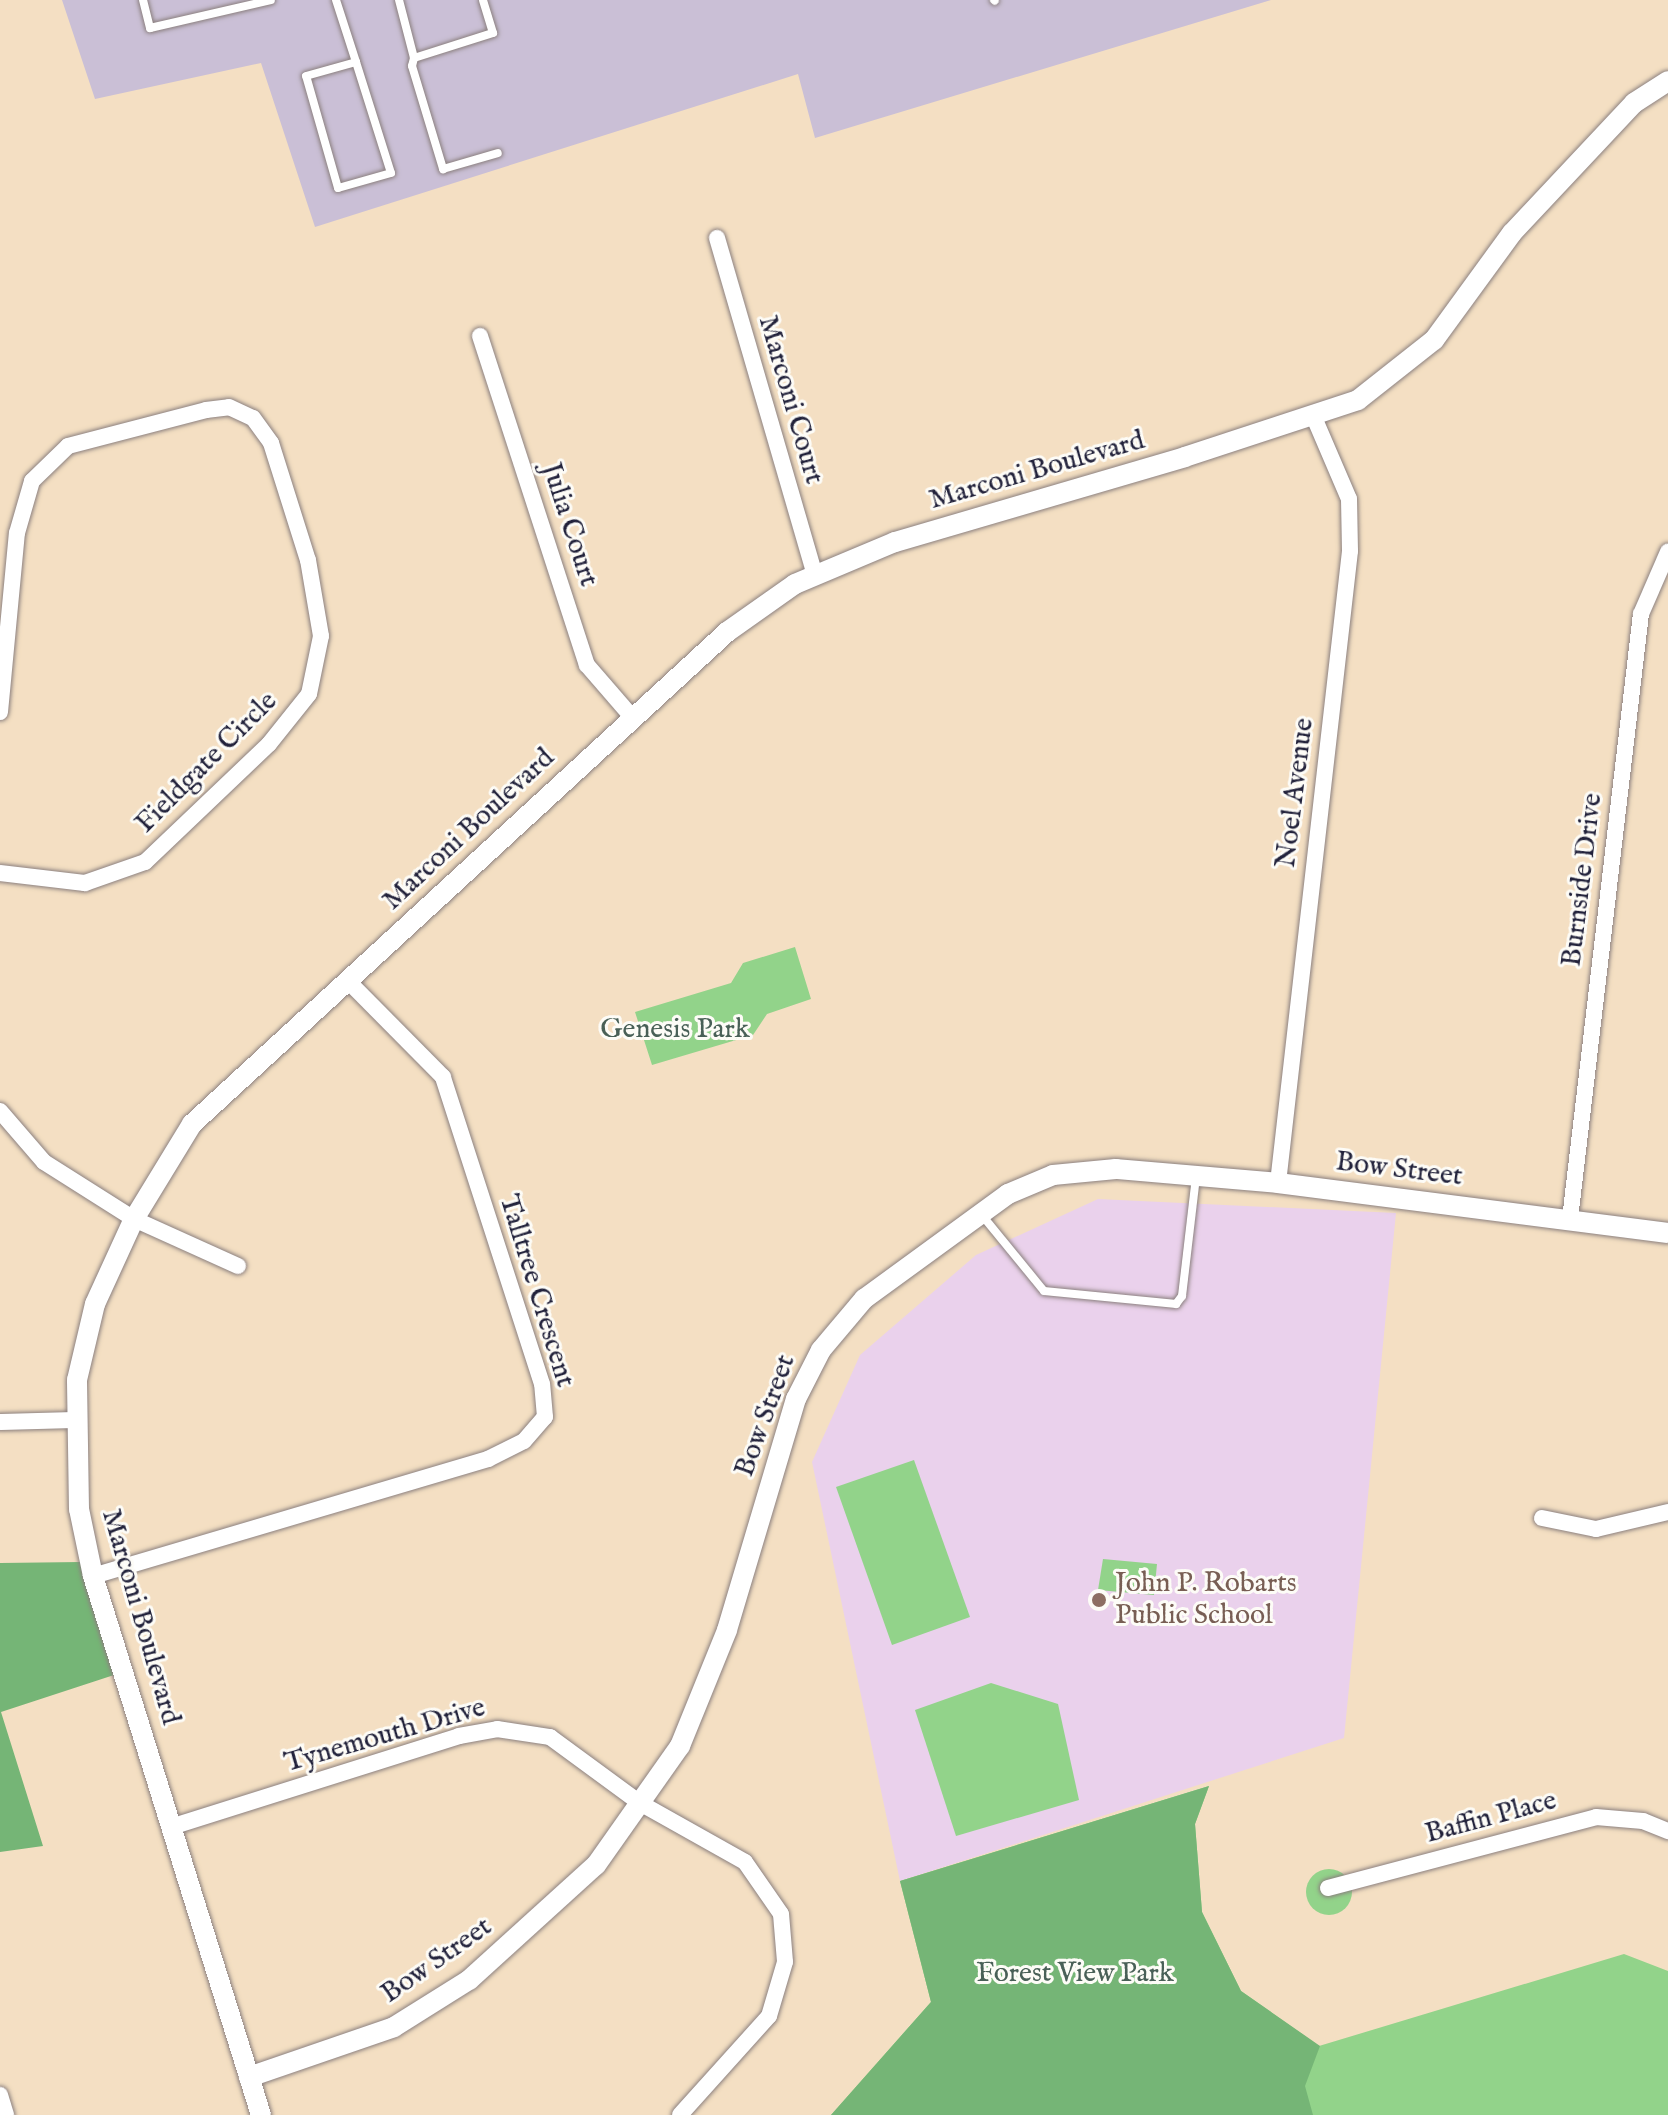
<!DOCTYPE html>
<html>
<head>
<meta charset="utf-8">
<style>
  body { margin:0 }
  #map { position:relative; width:1668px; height:2115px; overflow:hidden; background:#f4dfc3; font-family:"IM FELL English",serif }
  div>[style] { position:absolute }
  .built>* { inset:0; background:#ead1ec }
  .industrial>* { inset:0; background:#cabfd6 }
  .green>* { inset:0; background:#92d38a }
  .round { border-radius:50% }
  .forest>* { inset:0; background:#75b576 }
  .roads { filter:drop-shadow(0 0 2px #8b807f) drop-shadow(0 0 2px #8b807f) }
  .service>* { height:8px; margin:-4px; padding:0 4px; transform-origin:4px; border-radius:4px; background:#fff }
  .minor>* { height:16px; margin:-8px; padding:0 8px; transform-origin:8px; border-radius:8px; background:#fff }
  .tertiary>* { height:20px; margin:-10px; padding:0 10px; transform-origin:10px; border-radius:10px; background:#fff }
  .dots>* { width:22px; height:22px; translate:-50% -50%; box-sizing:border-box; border:4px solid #fdfcf7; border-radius:50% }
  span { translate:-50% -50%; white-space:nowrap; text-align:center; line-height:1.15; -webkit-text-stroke:6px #fdfcf7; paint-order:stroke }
  .street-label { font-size:28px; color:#22223b }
  .park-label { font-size:28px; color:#496057 }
  .education-label { font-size:28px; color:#785e54 }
  .left { translate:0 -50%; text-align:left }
</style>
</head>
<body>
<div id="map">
  <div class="built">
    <i style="clip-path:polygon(1098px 1199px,1396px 1213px,1344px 1738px,900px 1881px,812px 1462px,860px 1355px,976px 1255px)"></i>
  </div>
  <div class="industrial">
    <i style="clip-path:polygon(62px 0,1271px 0,815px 138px,798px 74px,315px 227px,261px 63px,95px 99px)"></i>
  </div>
  <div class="green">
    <i style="clip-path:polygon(795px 947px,811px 999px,767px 1014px,753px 1035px,652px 1065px,635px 1012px,731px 983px,743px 963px)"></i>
    <i style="clip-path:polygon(914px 1460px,970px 1617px,892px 1645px,836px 1487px)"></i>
    <i style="clip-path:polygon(1103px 1559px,1157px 1564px,1154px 1595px,1098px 1590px)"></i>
    <i style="clip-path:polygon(991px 1683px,1058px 1704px,1079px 1800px,956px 1836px,915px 1710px)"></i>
    <i style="clip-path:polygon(1209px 1786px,1195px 1824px,1202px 1912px,1241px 1991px,1319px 2046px,1624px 1954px,1668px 1971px,1668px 2115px,831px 2115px,931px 2002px,900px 1881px)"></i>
    <i class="round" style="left:1306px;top:1869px;width:46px;height:46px"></i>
  </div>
  <div class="forest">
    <i style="clip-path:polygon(81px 1562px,114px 1675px,1px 1712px,43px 1846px,0 1852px,0 1563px)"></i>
    <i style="clip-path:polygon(1209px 1786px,1195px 1824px,1202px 1912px,1241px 1991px,1320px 2046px,1305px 2086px,1313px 2115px,831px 2115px,931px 2002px,900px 1881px)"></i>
  </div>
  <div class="roads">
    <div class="service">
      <i style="left:143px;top:0;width:29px;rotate:76deg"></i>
      <i style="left:150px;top:28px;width:124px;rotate:-13deg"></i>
      <i style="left:336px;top:0;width:65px;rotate:72.1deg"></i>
      <i style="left:356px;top:62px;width:116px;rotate:72.5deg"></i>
      <i style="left:391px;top:173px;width:55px;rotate:164.2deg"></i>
      <i style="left:338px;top:188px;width:116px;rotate:-105.9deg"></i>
      <i style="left:306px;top:76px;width:52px;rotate:-15.6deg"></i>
      <i style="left:399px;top:0;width:60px;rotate:75.5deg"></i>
      <i style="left:414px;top:58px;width:83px;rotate:-17.6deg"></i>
      <i style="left:493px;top:33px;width:34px;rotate:-107deg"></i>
      <i style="left:994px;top:0;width:1px;rotate:45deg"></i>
      <i style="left:414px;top:58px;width:8px;rotate:104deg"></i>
      <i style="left:412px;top:66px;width:108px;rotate:73.2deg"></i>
      <i style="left:443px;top:169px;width:57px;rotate:-16.2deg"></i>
      <i style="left:981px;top:1214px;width:99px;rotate:50.7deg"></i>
      <i style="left:1044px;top:1291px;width:133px;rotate:5.6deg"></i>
      <i style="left:1176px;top:1304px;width:10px;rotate:-53deg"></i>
      <i style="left:1182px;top:1296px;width:120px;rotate:-83.3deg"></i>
    </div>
    <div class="minor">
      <i style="left:717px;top:238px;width:352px;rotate:73.8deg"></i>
      <i style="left:480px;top:336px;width:346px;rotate:72deg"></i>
      <i style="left:587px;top:665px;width:69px;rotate:49.1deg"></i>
      <i style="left:0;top:712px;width:180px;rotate:-84.6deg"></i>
      <i style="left:17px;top:533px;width:54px;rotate:-73.9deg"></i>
      <i style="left:32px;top:481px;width:50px;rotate:-44.2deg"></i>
      <i style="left:68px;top:446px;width:143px;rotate:-14.6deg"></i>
      <i style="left:206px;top:410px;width:23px;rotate:-7deg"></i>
      <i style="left:229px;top:407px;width:26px;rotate:25deg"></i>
      <i style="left:253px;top:418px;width:31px;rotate:54deg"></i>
      <i style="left:271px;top:443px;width:123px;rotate:72.5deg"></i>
      <i style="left:308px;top:560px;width:77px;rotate:80.3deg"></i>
      <i style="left:321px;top:636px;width:59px;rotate:101.7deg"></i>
      <i style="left:309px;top:694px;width:64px;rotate:128.7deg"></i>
      <i style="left:269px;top:744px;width:171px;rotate:136.4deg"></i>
      <i style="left:145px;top:862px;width:64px;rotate:160.7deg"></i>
      <i style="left:85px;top:883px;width:86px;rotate:-173.3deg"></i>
      <i style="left:0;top:1111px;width:67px;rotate:49.2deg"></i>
      <i style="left:44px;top:1162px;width:107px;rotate:32.3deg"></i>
      <i style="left:134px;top:1219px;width:114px;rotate:24.3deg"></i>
      <i style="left:1278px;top:1183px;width:636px;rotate:-83.5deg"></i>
      <i style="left:1350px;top:551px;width:52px;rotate:-91.1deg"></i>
      <i style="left:1349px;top:499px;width:91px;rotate:-113.2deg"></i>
      <i style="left:1570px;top:1219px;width:609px;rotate:-83.31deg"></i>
      <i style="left:1641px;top:614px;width:68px;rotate:-66.5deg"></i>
      <i style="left:0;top:1422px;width:75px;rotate:-1.5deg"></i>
      <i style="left:1542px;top:1518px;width:55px;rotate:11.5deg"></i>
      <i style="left:1596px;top:1529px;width:74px;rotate:-13.3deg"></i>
      <i style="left:93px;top:1576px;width:412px;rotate:-16.5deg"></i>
      <i style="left:488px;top:1459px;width:40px;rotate:-26.6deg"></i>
      <i style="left:524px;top:1441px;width:32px;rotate:-49deg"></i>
      <i style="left:545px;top:1417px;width:33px;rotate:-95deg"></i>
      <i style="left:542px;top:1384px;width:323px;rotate:-107.9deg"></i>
      <i style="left:443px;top:1077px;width:135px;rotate:-134.7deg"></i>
      <i style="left:174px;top:1826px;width:299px;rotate:-17.5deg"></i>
      <i style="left:459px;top:1736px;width:39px;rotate:-10deg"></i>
      <i style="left:497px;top:1729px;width:54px;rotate:8.6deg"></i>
      <i style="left:550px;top:1737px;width:112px;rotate:36.3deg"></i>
      <i style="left:640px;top:1803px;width:120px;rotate:29.3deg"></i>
      <i style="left:745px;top:1862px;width:63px;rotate:55.3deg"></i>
      <i style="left:781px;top:1914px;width:48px;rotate:85.2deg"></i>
      <i style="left:785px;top:1962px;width:56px;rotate:106.5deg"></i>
      <i style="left:769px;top:2016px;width:133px;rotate:132deg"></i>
      <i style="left:1328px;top:1888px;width:277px;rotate:-14.8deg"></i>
      <i style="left:1596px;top:1817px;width:47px;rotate:4.9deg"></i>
      <i style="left:1643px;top:1821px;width:27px;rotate:22deg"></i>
      <i style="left:0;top:2095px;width:21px;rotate:73deg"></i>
    </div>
    <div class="tertiary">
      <i style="left:249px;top:2077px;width:153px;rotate:-19deg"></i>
      <i style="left:394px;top:2027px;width:89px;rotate:-32.1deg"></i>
      <i style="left:469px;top:1980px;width:171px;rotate:-42.2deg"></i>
      <i style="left:596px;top:1865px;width:146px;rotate:-54.8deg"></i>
      <i style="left:680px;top:1746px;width:125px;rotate:-67.9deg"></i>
      <i style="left:727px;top:1630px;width:241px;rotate:-73.4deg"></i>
      <i style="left:796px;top:1399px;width:55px;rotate:-63deg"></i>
      <i style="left:821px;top:1350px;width:67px;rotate:-49.9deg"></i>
      <i style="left:864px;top:1299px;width:178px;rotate:-36.1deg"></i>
      <i style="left:1008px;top:1194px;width:49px;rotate:-22.9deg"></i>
      <i style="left:1053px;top:1175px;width:63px;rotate:-5.4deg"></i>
      <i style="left:1116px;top:1169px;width:163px;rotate:4.9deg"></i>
      <i style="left:1278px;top:1183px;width:393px;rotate:7.3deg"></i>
      <i style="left:261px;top:2115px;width:565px;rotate:-107.31deg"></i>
      <i style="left:93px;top:1576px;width:68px;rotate:-101.8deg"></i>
      <i style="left:79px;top:1509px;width:129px;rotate:-90.9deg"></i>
      <i style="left:77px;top:1380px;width:78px;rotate:-76.7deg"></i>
      <i style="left:95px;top:1304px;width:94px;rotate:-65.4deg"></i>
      <i style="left:134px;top:1219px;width:111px;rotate:-58.6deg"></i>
      <i style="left:192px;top:1124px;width:727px;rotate:-42.6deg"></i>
      <i style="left:727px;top:632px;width:83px;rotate:-35.2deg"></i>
      <i style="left:795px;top:584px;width:108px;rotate:-22.8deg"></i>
      <i style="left:895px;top:542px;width:302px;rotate:-16.3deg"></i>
      <i style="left:1185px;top:457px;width:182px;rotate:-18.2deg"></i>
      <i style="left:1358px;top:400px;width:97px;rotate:-38.3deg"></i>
      <i style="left:1434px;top:340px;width:132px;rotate:-53.9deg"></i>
      <i style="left:1512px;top:233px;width:178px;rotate:-46.8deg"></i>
      <i style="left:1634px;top:103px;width:40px;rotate:-32.9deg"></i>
    </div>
  </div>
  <div class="dots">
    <i style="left:1099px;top:1600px;background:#8d6e63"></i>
  </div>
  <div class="street-label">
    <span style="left:790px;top:400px;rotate:74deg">Marconi Court</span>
    <span style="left:1037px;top:471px;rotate:-16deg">Marconi Boulevard</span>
    <span style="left:569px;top:525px;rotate:72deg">Julia Court</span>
    <span style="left:207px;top:763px;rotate:-45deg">Fieldgate Circle</span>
    <span style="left:1296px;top:793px;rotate:-83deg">Noel Avenue</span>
    <span style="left:469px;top:830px;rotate:-43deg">Marconi Boulevard</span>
    <span style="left:1583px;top:880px;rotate:-83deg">Burnside Drive</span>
    <span style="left:1399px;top:1170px;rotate:7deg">Bow Street</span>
    <span style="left:536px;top:1291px;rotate:73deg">Talltree Crescent</span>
    <span style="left:766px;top:1416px;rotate:-70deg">Bow Street</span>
    <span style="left:140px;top:1617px;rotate:74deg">Marconi Boulevard</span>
    <span style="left:385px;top:1736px;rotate:-16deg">Tynemouth Drive</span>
    <span style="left:1491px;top:1818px;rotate:-15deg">Baffin Place</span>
    <span style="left:437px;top:1961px;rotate:-35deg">Bow Street</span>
  </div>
  <div class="park-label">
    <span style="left:675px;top:1030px">Genesis Park</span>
    <span style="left:1075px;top:1974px">Forest View Park</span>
  </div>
  <div class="education-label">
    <span class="left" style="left:1115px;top:1600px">John P. Robarts<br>Public School</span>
  </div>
</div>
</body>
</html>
